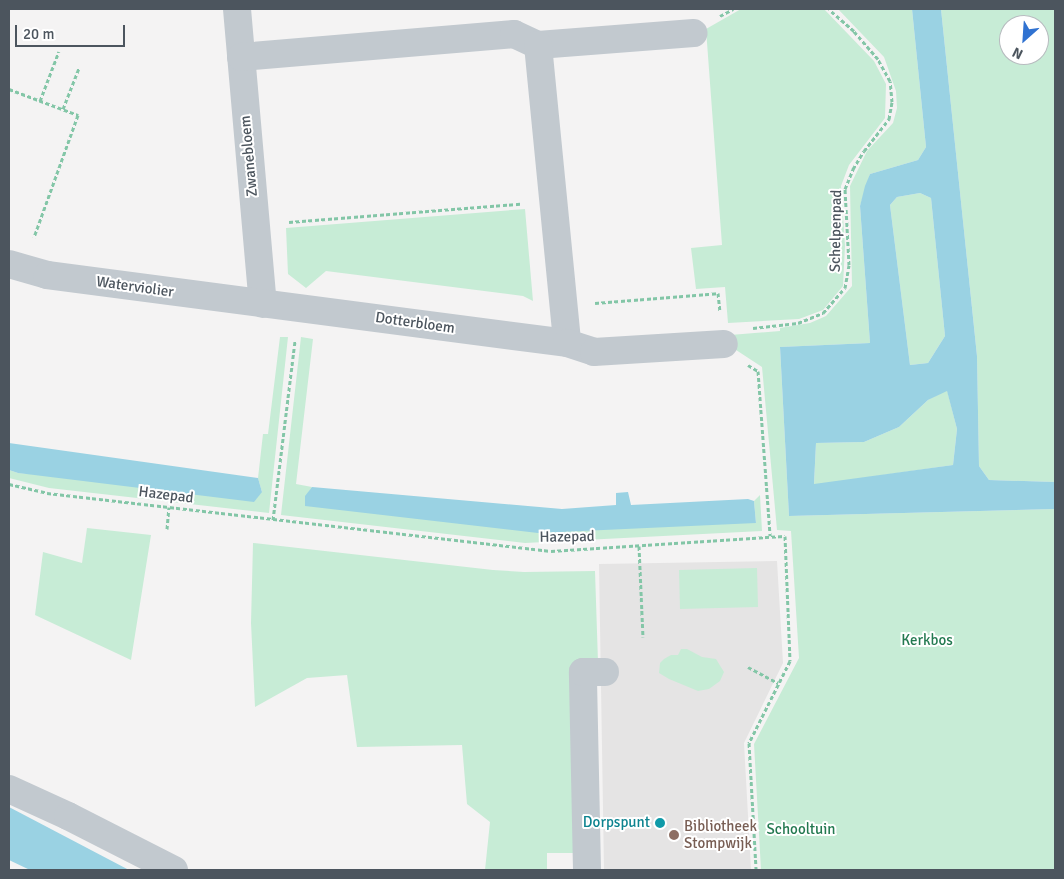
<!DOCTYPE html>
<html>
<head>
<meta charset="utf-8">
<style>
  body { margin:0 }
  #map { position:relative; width:1064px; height:879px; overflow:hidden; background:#f4f3f3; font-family:Signika,sans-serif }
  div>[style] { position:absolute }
  .education>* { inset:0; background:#e5e4e4 }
  .green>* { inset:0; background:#c7ecd6 }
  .water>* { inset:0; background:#9ad2e3 }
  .path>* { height:3px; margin-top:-1.5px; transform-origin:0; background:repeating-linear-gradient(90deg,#83c6a7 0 4px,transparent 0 6.5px) }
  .minor>* { height:28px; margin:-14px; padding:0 14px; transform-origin:14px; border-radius:14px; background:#c2c9cf }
  .dots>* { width:14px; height:14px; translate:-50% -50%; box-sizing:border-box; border:2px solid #fff; border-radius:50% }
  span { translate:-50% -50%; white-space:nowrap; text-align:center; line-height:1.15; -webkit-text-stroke:4px #fff; paint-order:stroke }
  .street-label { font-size:15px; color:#4c555e }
  .park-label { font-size:15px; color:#237950 }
  .culture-label { font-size:15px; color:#0d838f }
  .right { translate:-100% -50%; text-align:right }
  .education-label { font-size:15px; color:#785e54 }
  .left { translate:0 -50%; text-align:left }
  .frame { position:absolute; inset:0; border:10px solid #4c555e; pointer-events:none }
  .north { position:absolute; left:999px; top:15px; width:50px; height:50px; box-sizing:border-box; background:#fff; border:1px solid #b7bbbf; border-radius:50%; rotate:206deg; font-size:14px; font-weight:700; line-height:20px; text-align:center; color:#4c555e }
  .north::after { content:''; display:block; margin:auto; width:18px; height:22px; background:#3072d1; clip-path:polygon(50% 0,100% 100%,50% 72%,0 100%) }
  .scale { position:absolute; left:15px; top:25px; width:110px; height:22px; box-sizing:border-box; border:2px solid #4c555e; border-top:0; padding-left:6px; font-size:15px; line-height:18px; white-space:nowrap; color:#4c555e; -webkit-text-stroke:4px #fff; paint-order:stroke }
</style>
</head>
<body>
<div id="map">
  <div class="education">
    <i style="clip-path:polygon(777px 561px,783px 663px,744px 743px,751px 870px,604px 870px,599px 564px)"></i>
  </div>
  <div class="green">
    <i style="clip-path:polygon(741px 9px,824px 9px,874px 61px,886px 84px,885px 118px,849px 165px,841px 186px,845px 246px,843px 286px,823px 310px,799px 319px,728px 323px,725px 287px,696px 289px,691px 248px,722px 245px,706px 29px)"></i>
    <i style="clip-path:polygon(838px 9px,912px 9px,926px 147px,918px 160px,870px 174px,860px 206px,870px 343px,780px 347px,789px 516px,1055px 509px,1055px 870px,761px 870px,754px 744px,799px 658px,791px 531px,777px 530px,762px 367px,730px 346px,730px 335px,780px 331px,780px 328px,810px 323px,826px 316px,852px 286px,850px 186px,867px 151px,893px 123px,897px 108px,896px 91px,884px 57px)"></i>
    <i style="clip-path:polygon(evenodd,941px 9px,1055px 9px,1055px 482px,989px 480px,979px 466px,977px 356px,941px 9px,1009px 25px,1039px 25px,1039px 55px,1009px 55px,1009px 25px)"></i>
    <i style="clip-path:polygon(920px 193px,931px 198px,945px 336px,928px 363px,910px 365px,890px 205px,897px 197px)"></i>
    <i style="clip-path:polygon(525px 209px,533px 301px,523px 296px,326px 271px,306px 288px,288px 274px,286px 228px)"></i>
    <i style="clip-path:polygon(280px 337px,288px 337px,269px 513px,49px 488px,9px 478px,9px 470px,18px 473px,262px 492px,258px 478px,263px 434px,268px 434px)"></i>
    <i style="clip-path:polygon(301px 337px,313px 339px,296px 484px,312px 487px,306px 496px,756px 523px,754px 501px,760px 495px,762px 531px,525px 543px,281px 515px)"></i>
    <i style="clip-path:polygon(947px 390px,957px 429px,953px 465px,814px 485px,816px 443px,864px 442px,899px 427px,928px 400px)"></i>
    <i style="clip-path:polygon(87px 528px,151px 535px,131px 660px,35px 615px,43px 552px,82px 563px)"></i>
    <i style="clip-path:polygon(253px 543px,493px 570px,524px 572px,595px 571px,598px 662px,579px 853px,547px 853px,547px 870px,485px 870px,490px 822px,467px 804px,462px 745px,357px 747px,347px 675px,307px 678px,255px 707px,251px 623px)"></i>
    <i style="clip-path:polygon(757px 568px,758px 607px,680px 609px,679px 570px)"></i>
    <i style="clip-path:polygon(681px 649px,687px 649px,702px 657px,716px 659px,724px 672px,720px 681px,709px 689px,698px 691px,669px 679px,659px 673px,660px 663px,664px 659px,671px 655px,678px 655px)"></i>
  </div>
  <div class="water">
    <i style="clip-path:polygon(evenodd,912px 9px,941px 9px,977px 356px,979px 466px,989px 480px,1055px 482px,1055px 509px,789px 516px,780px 347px,870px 343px,860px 206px,865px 186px,870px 174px,918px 160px,926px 147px,912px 9px,920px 193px,931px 198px,945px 336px,928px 363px,910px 365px,890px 205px,897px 197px,920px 193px,912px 9px,947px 391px,957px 429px,953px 465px,814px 484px,816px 443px,864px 442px,899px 427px,928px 400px,947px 391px)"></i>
    <i style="clip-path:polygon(9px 443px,258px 478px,262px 492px,254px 502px,18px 473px,9px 470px)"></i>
    <i style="clip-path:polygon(312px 487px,562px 509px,616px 505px,616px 493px,628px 492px,631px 505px,748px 499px,754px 501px,756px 523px,538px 533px,305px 506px,305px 496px)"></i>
    <i style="clip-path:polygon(9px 807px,129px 870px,30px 870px,9px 860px)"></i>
  </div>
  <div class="path">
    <i style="left:720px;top:16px;width:15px;rotate:-28deg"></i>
    <i style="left:9px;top:89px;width:74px;rotate:20.6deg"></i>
    <i style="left:78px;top:115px;width:130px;rotate:109.8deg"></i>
    <i style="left:40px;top:101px;width:53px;rotate:-69.2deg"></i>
    <i style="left:63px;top:109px;width:44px;rotate:-68.7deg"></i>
    <i style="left:289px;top:222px;width:232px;rotate:-4.5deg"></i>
    <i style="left:595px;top:303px;width:123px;rotate:-4.6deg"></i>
    <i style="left:718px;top:293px;width:18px;rotate:84deg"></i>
    <i style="left:753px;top:328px;width:45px;rotate:-6.3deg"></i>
    <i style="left:798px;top:323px;width:27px;rotate:-22deg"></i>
    <i style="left:823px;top:313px;width:33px;rotate:-49deg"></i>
    <i style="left:845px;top:288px;width:23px;rotate:-80deg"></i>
    <i style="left:849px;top:265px;width:76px;rotate:-93deg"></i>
    <i style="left:845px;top:189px;width:22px;rotate:-68deg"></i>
    <i style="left:853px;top:169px;width:21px;rotate:-59deg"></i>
    <i style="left:864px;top:151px;width:41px;rotate:-52deg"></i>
    <i style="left:889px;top:119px;width:17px;rotate:-80deg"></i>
    <i style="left:892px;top:102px;width:21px;rotate:-95deg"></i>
    <i style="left:890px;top:81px;width:25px;rotate:-119deg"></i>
    <i style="left:878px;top:59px;width:37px;rotate:-131deg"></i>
    <i style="left:854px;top:31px;width:33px;rotate:-139deg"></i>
    <i style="left:748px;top:365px;width:12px;rotate:31deg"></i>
    <i style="left:758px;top:371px;width:165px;rotate:85.8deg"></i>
    <i style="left:9px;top:484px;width:39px;rotate:13deg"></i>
    <i style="left:47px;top:493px;width:507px;rotate:6.56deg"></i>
    <i style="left:551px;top:551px;width:234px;rotate:-3.7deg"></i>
    <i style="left:785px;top:536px;width:125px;rotate:87.7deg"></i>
    <i style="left:790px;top:661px;width:92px;rotate:116.6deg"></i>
    <i style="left:749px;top:743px;width:127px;rotate:86.8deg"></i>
    <i style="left:273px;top:520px;width:181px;rotate:-83deg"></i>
    <i style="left:167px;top:529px;width:22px;rotate:-85deg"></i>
    <i style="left:639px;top:546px;width:91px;rotate:87.5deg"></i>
    <i style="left:748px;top:667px;width:34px;rotate:28deg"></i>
  </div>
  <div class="minor">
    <i style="left:237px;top:9px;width:296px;rotate:85deg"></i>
    <i style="left:538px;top:45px;width:156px;rotate:-4.4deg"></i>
    <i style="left:241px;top:57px;width:274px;rotate:-4.8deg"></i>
    <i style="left:514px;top:34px;width:26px;rotate:25deg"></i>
    <i style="left:538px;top:45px;width:299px;rotate:84.4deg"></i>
    <i style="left:9px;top:264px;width:40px;rotate:16deg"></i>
    <i style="left:47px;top:275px;width:524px;rotate:7.45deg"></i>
    <i style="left:567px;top:343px;width:28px;rotate:18deg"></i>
    <i style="left:594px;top:352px;width:130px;rotate:-3.5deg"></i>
    <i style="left:9px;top:789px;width:65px;rotate:24.6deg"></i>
    <i style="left:68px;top:816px;width:119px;rotate:27deg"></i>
    <i style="left:587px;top:870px;width:198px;rotate:-91.2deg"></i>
    <i style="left:583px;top:672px;width:22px"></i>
  </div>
  <div class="dots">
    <i style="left:660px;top:823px;background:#0f9aa8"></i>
    <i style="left:674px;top:835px;background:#8d6e63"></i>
  </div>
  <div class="street-label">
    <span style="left:249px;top:156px;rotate:-95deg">Zwanebloem</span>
    <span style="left:836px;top:231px;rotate:-89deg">Schelpenpad</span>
    <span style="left:135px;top:287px;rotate:8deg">Waterviolier</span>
    <span style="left:415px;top:323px;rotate:8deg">Dotterbloem</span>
    <span style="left:166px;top:495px;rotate:7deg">Hazepad</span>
    <span style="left:567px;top:537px;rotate:-1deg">Hazepad</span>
  </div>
  <div class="park-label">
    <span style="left:927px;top:641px">Kerkbos</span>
    <span style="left:801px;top:830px">Schooltuin</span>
  </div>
  <div class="culture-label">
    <span class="right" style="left:650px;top:823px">Dorpspunt</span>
  </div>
  <div class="education-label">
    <span class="left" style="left:684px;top:835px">Bibliotheek<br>Stompwijk</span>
  </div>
  <div class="frame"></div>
  <div class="north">N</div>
  <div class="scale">20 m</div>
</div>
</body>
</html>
